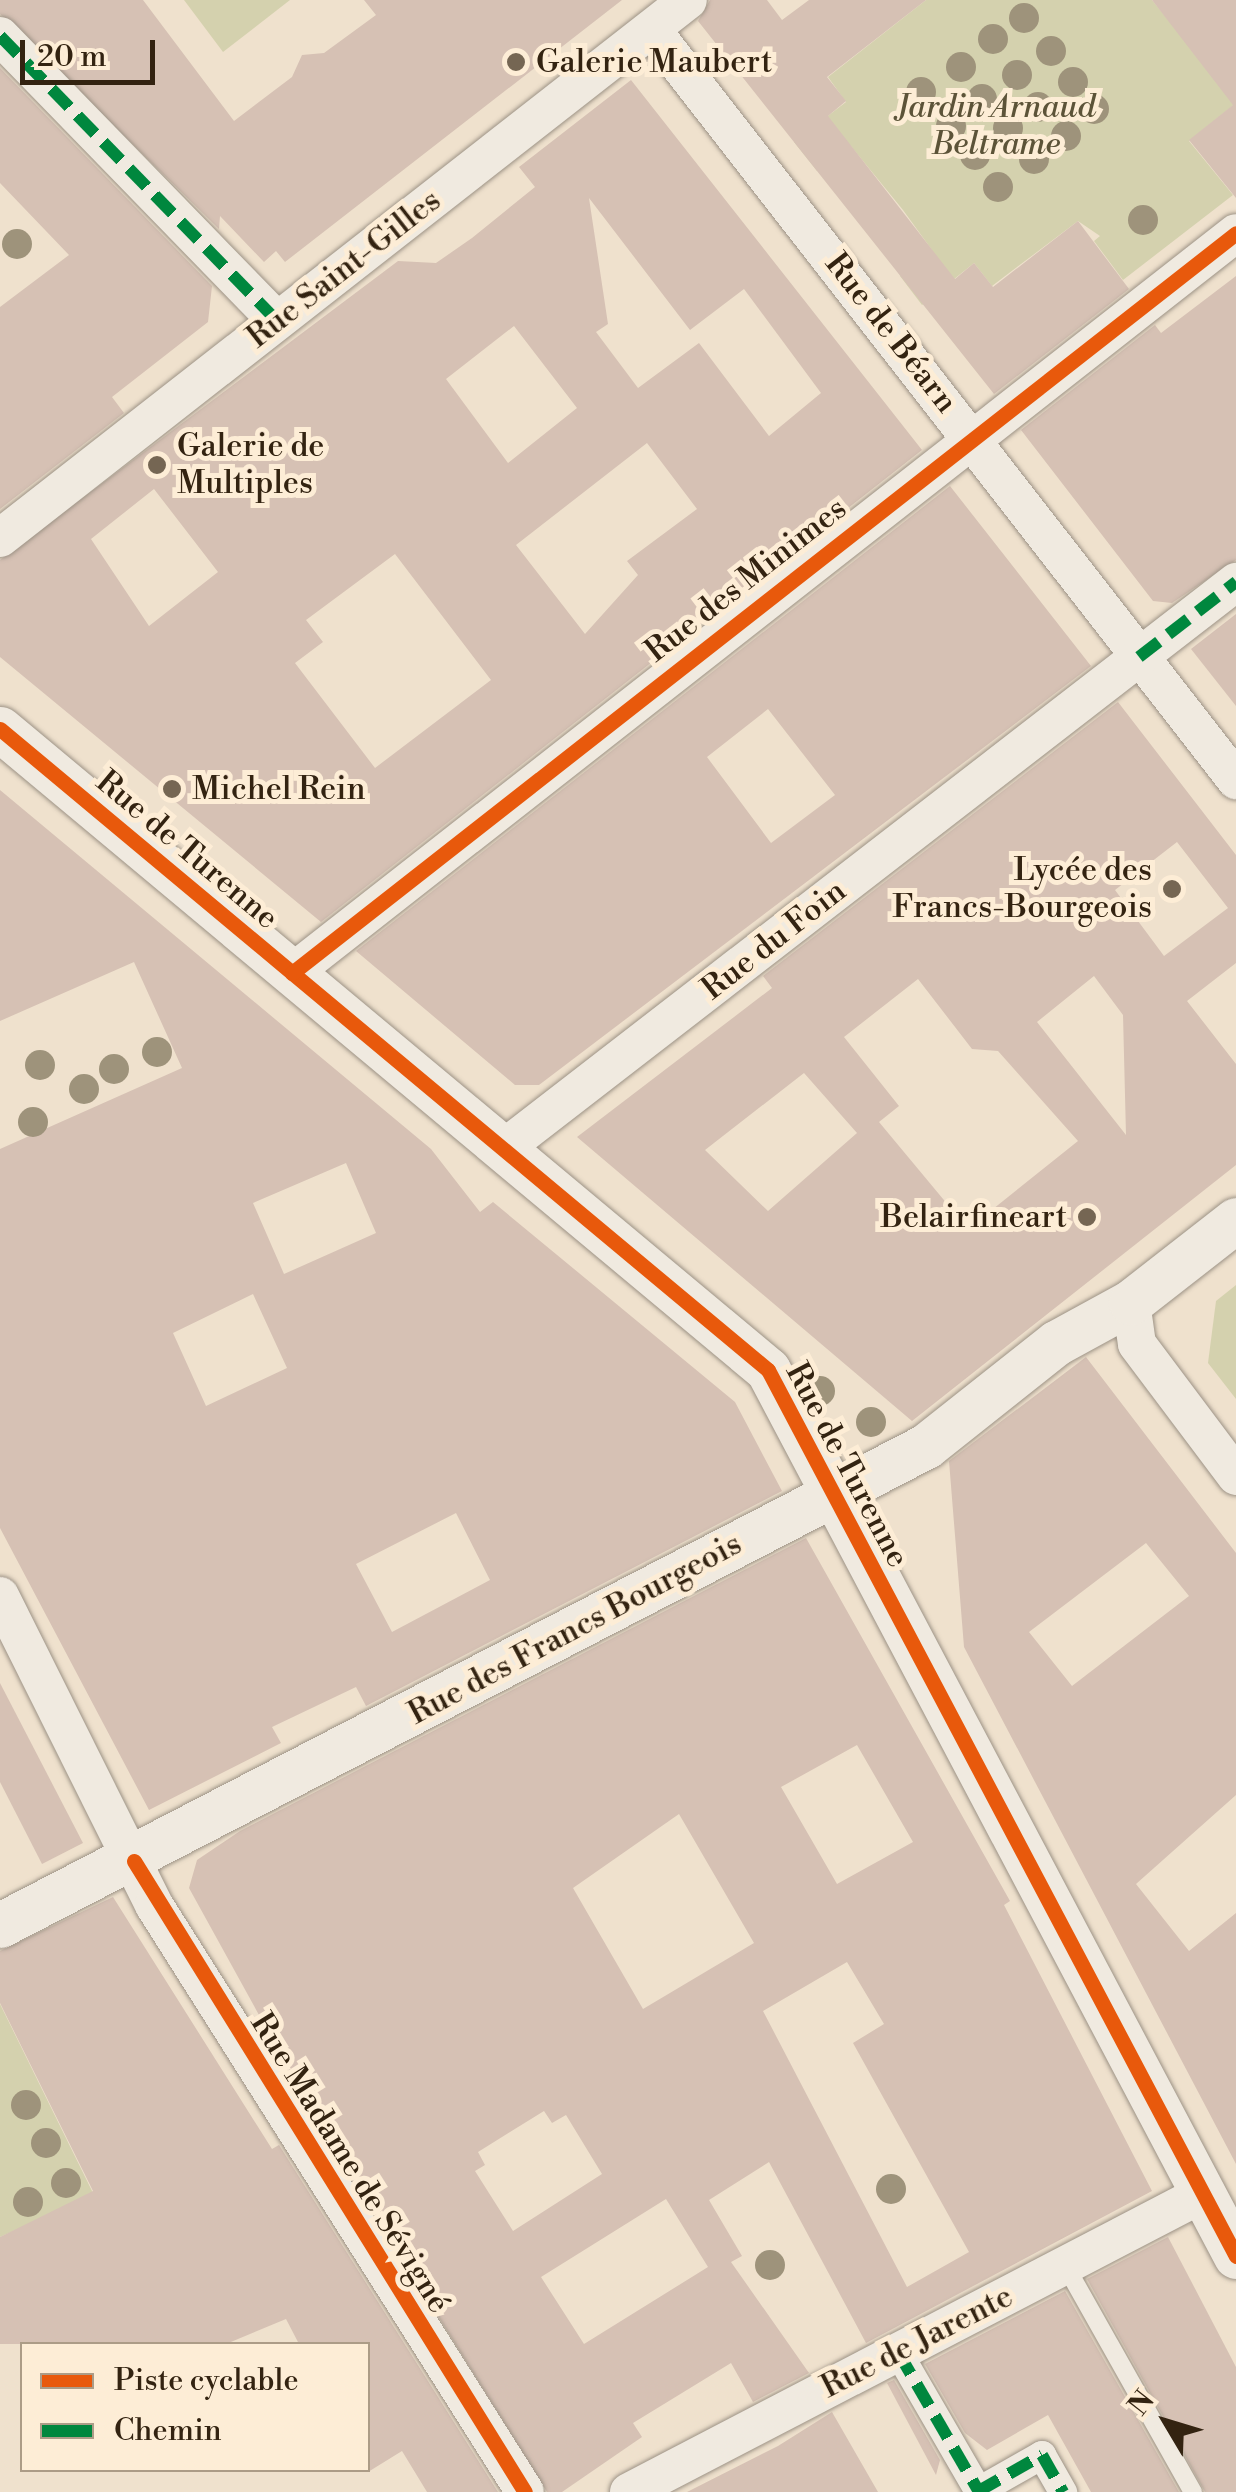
<!DOCTYPE html>
<html>
<head>
<meta charset="utf-8">
<style>
  body { margin:0 }
  #map { position:relative; width:1236px; height:2492px; overflow:hidden; background:#efe1cd; font-family:"Libre Bodoni",serif }
  div>[style] { position:absolute }
  .green>* { inset:0; background:#d4d1ae }
  .building>* { inset:0; background:#d6c1b4 }
  .roads { filter:drop-shadow(0 0 2px #9c9285) drop-shadow(0 0 2px #9c9285) }
  .service>* { height:18px; margin:-9px; padding:0 9px; transform-origin:9px; border-radius:9px; background:#f0eae0 }
  .pedestrian>* { height:28px; margin:-14px; padding:0 14px; transform-origin:14px; border-radius:14px; background:#f0eae0 }
  .minor>* { height:38px; margin:-19px; padding:0 19px; transform-origin:19px; border-radius:19px; background:#f0eae0 }
  .tertiary>* { height:45px; margin:-22.5px; padding:0 22.5px; transform-origin:22.5px; border-radius:22.5px; background:#f0eae0 }
  .quiet>* { height:12px; margin-top:-6px; transform-origin:0; background:repeating-linear-gradient(90deg,#00873e 0 25px,transparent 0 37px) }
  .cycleway>* { height:15px; margin:-7.5px; padding:0 7.5px; transform-origin:7.5px; border-radius:7.5px; background:#e8590c }
  .trees>* { width:30px; height:30px; margin:-15px; border-radius:50%; background:#9e937b }
  .dots>* { width:28px; height:28px; translate:-50% -50%; box-sizing:border-box; border:5px solid #fdedd6; border-radius:50% }
  span { translate:-50% -50%; white-space:nowrap; text-align:center; line-height:1.15; -webkit-text-stroke:10px #fdedd6; paint-order:stroke }
  .poi-label { font-size:32px; color:#332311 }
  .left { translate:0 -50%; text-align:left }
  .right { translate:-100% -50%; text-align:right }
  .park-label { font-size:32px; color:#5c5338; font-style:italic }
  .street-label { font-size:32px; color:#332311 }
  .legend { position:absolute; left:20px; top:2342px; width:350px; height:130px; box-sizing:border-box; background:#fdedd6; border:2px solid #ac9c87; margin:0; padding:12px 18px; list-style:none; font-size:30px; color:#332311 }
  .legend li { display:flex; align-items:center; gap:20px; height:50px }
  .legend b { width:50px; border:2px solid #ac9c87 }
  .north { position:absolute; left:1116px; top:2372px; width:100px; height:100px; -webkit-text-stroke:8px #fdedd6; paint-order:stroke; rotate:308deg; font-size:28px; font-weight:700; line-height:40px; text-align:center; color:#332311 }
  .north::after { content:''; display:block; margin:auto; width:35px; height:45px; background:#332311; clip-path:polygon(50% 0,100% 100%,50% 72%,0 100%) }
  .scale { position:absolute; left:20px; top:40px; width:135px; height:45px; box-sizing:border-box; border:5px solid #332311; border-top:0; padding-left:12px; font-size:30px; line-height:35px; white-space:nowrap; color:#332311; -webkit-text-stroke:8px #fdedd6; paint-order:stroke }
</style>
</head>
<body>
<div id="map">
  <div class="green">
    <i style="clip-path:polygon(184px 0,290px 0,223px 52px)"></i>
    <i style="clip-path:polygon(926px 0,1152px 0,1236px 103px,1189px 141px,1233px 195px,1123px 280px,1094px 241px,1100px 236px,1078px 221px,992px 286px,974px 263px,922px 305px,900px 276px,932px 250px,903px 210px,850px 145px,817px 171px,794px 142px,846px 102px,828px 77px)"></i>
    <i style="clip-path:polygon(1236px 1285px,1236px 1399px,1208px 1363px,1216px 1301px)"></i>
    <i style="clip-path:polygon(0 2004px,94px 2195px,0 2237px)"></i>
  </div>
  <div class="building">
    <i style="clip-path:polygon(0 0,143px 0,234px 121px,292px 77px,302px 55px,324px 53px,376px 15px,364px 0,622px 0,285px 262px,276px 251px,264px 262px,220px 216px,219px 229px,0 14px)"></i>
    <i style="clip-path:polygon(710px 0,767px 0,782px 20px,809px 0,926px 0,827px 77px,846px 101px,828px 116px,955px 279px,974px 263px,993px 287px,1078px 221px,1129px 289px,994px 394px,698px 21px)"></i>
    <i style="clip-path:polygon(1152px 0,1236px 0,1236px 198px,1189px 140px,1233px 105px)"></i>
    <i style="clip-path:polygon(0 68px,212px 286px,208px 322px,112px 397px,124px 413px,0 509px,0 307px,69px 255px,0 183px)"></i>
    <i style="clip-path:polygon(evenodd,631px 80px,922px 450px,321px 922px,0 657px,0 560px,398px 261px,436px 263px,472px 238px,535px 187px,519px 167px,631px 80px,589px 198px,690px 330px,744px 289px,821px 393px,769px 436px,699px 343px,638px 388px,596px 332px,608px 324px,589px 198px,631px 80px,514px 326px,577px 408px,508px 463px,446px 379px,514px 326px,631px 80px,647px 443px,697px 509px,627px 561px,638px 575px,585px 634px,516px 545px,647px 443px,631px 80px,154px 489px,218px 572px,149px 626px,91px 539px,154px 489px,631px 80px,395px 554px,491px 680px,375px 768px,295px 663px,323px 642px,306px 620px,395px 554px)"></i>
    <i style="clip-path:polygon(1236px 276px,1236px 560px,1172px 603px,1153px 601px,1021px 430px,1155px 325px,1161px 333px)"></i>
    <i style="clip-path:polygon(evenodd,950px 486px,1091px 666px,539px 1085px,515px 1085px,356px 951px,950px 486px,768px 709px,835px 795px,771px 843px,707px 757px,768px 709px)"></i>
    <i style="clip-path:polygon(1236px 614px,1236px 706px,1191px 649px)"></i>
    <i style="clip-path:polygon(evenodd,1118px 702px,1236px 855px,1236px 963px,1187px 1001px,1236px 1064px,1236px 1165px,912px 1421px,577px 1137px,772px 988px,763px 976px,1118px 702px,1177px 842px,1228px 908px,1164px 956px,1115px 890px,1177px 842px,1118px 702px,1094px 976px,1123px 1015px,1126px 1135px,1037px 1022px,1094px 976px,1118px 702px,918px 979px,972px 1049px,998px 1051px,1078px 1141px,968px 1229px,879px 1122px,899px 1106px,844px 1037px,918px 979px,1118px 702px,804px 1073px,857px 1133px,768px 1211px,705px 1150px,804px 1073px)"></i>
    <i style="clip-path:polygon(evenodd,0 790px,431px 1149px,480px 1212px,493px 1202px,735px 1402px,782px 1491px,366px 1706px,356px 1687px,272px 1727px,281px 1743px,149px 1810px,0 1528px,0 1149px,182px 1068px,134px 962px,0 1021px,0 790px,346px 1163px,376px 1233px,284px 1274px,253px 1203px,346px 1163px,0 790px,253px 1294px,287px 1368px,206px 1406px,173px 1333px,253px 1294px,0 790px,456px 1513px,490px 1580px,392px 1632px,356px 1564px,456px 1513px)"></i>
    <i style="clip-path:polygon(evenodd,1086px 1357px,1236px 1553px,1236px 1795px,1136px 1884px,1189px 1951px,1236px 1913px,1236px 2164px,964px 1647px,949px 1461px,1086px 1357px,1146px 1543px,1189px 1596px,1072px 1686px,1029px 1632px,1146px 1543px)"></i>
    <i style="clip-path:polygon(evenodd,806px 1538px,1010px 1901px,1004px 1905px,1152px 2191px,866px 2343px,769px 2162px,709px 2200px,742px 2256px,731px 2262px,809px 2373px,753px 2402px,731px 2363px,633px 2423px,642px 2437px,562px 2492px,547px 2492px,318px 2122px,189px 1888px,197px 1860px,240px 1831px,806px 1538px,857px 1745px,913px 1842px,837px 1884px,781px 1787px,857px 1745px,806px 1538px,679px 1814px,754px 1943px,643px 2009px,573px 1888px,679px 1814px,806px 1538px,847px 1962px,884px 2024px,853px 2043px,969px 2252px,907px 2287px,763px 2011px,847px 1962px,806px 1538px,544px 2111px,552px 2123px,566px 2115px,602px 2174px,513px 2231px,475px 2171px,485px 2165px,478px 2152px,544px 2111px,806px 1538px,666px 2199px,708px 2267px,584px 2344px,541px 2277px,666px 2199px)"></i>
    <i style="clip-path:polygon(0 1683px,83px 1843px,42px 1864px,0 1782px)"></i>
    <i style="clip-path:polygon(113px 1897px,272px 2149px,279px 2145px,498px 2492px,427px 2492px,402px 2451px,368px 2472px,368px 2344px,299px 2344px,286px 2319px,226px 2344px,0 2344px,0 2237px,93px 2191px,0 2003px,0 1951px)"></i>
    <i style="clip-path:polygon(1168px 2237px,1236px 2367px,1236px 2492px,1205px 2492px,1087px 2279px)"></i>
    <i style="clip-path:polygon(1065px 2291px,1179px 2492px,1091px 2492px,1048px 2415px,987px 2450px,965px 2433px,925px 2364px)"></i>
    <i style="clip-path:polygon(894px 2380px,940px 2460px,936px 2475px,887px 2383px)"></i>
    <i style="clip-path:polygon(832px 2412px,878px 2492px,687px 2492px,778px 2446px)"></i>
  </div>
  <div class="roads">
    <div class="service">
      <i style="left:1065px;top:2265px;width:261px;rotate:60.6deg"></i>
    </div>
    <div class="pedestrian">
      <i style="left:898px;top:2352px;width:162px;rotate:59.9deg"></i>
      <i style="left:977px;top:2492px;width:75px;rotate:-29.6deg"></i>
      <i style="left:1042px;top:2455px;width:43px;rotate:60.4deg"></i>
    </div>
    <div class="minor">
      <i style="left:652px;top:30px;width:951px;rotate:52.09deg"></i>
      <i style="left:0;top:36px;width:397px;rotate:45.8deg"></i>
      <i style="left:0;top:538px;width:873px;rotate:-38.02deg"></i>
      <i style="left:292px;top:973px;width:1199px;rotate:-38.09deg"></i>
      <i style="left:503px;top:1149px;width:927px;rotate:-37.72deg"></i>
      <i style="left:1131px;top:1302px;width:42px;rotate:81.9deg"></i>
      <i style="left:1137px;top:1344px;width:165px;rotate:53.1deg"></i>
      <i style="left:0;top:1596px;width:345px;rotate:63.5deg"></i>
      <i style="left:154px;top:1905px;width:694px;rotate:57.71deg"></i>
      <i style="left:629px;top:2492px;width:650px;rotate:-27.47deg"></i>
    </div>
    <div class="tertiary">
      <i style="left:0;top:729px;width:1000px;rotate:39.85deg"></i>
      <i style="left:768px;top:1370px;width:1002px;rotate:62.16deg"></i>
      <i style="left:0;top:1925px;width:1043px;rotate:-27.35deg"></i>
      <i style="left:926px;top:1446px;width:166px;rotate:-38.4deg"></i>
      <i style="left:1056px;top:1343px;width:85px;rotate:-28.7deg"></i>
      <i style="left:1131px;top:1302px;width:133px;rotate:-38deg"></i>
    </div>
  </div>
  <div class="quiet">
    <i style="left:0;top:36px;width:397px;rotate:45.8deg"></i>
    <i style="left:1139px;top:657px;width:123px;rotate:-37.7deg"></i>
    <i style="left:898px;top:2352px;width:162px;rotate:59.9deg"></i>
    <i style="left:977px;top:2492px;width:75px;rotate:-29.6deg"></i>
    <i style="left:1042px;top:2455px;width:43px;rotate:60.4deg"></i>
  </div>
  <div class="cycleway">
    <i style="left:0;top:729px;width:1000px;rotate:39.85deg"></i>
    <i style="left:768px;top:1370px;width:1002px;rotate:62.16deg"></i>
    <i style="left:292px;top:973px;width:1199px;rotate:-38.09deg"></i>
    <i style="left:134px;top:1861px;width:742px;rotate:58.22deg"></i>
  </div>
  <div class="trees">
    <i style="left:1024px;top:18px"></i>
    <i style="left:993px;top:39px"></i>
    <i style="left:1051px;top:51px"></i>
    <i style="left:961px;top:67px"></i>
    <i style="left:1017px;top:75px"></i>
    <i style="left:1073px;top:82px"></i>
    <i style="left:921px;top:92px"></i>
    <i style="left:982px;top:99px"></i>
    <i style="left:1038px;top:107px"></i>
    <i style="left:1094px;top:109px"></i>
    <i style="left:951px;top:126px"></i>
    <i style="left:1008px;top:128px"></i>
    <i style="left:1066px;top:136px"></i>
    <i style="left:975px;top:155px"></i>
    <i style="left:1034px;top:159px"></i>
    <i style="left:998px;top:187px"></i>
    <i style="left:1143px;top:220px"></i>
    <i style="left:17px;top:244px"></i>
    <i style="left:157px;top:1052px"></i>
    <i style="left:40px;top:1065px"></i>
    <i style="left:114px;top:1069px"></i>
    <i style="left:84px;top:1089px"></i>
    <i style="left:33px;top:1122px"></i>
    <i style="left:820px;top:1391px"></i>
    <i style="left:871px;top:1422px"></i>
    <i style="left:26px;top:2105px"></i>
    <i style="left:46px;top:2143px"></i>
    <i style="left:66px;top:2183px"></i>
    <i style="left:891px;top:2189px"></i>
    <i style="left:28px;top:2202px"></i>
    <i style="left:770px;top:2265px"></i>
  </div>
  <div class="dots">
    <i style="left:516px;top:62px;background:#756653"></i>
    <i style="left:157px;top:465px;background:#756653"></i>
    <i style="left:172px;top:789px;background:#756653"></i>
    <i style="left:1172px;top:889px;background:#756653"></i>
    <i style="left:1087px;top:1217px;background:#756653"></i>
  </div>
  <div class="poi-label">
    <span class="left" style="left:536px;top:62px">Galerie Maubert</span>
    <span class="left" style="left:177px;top:465px">Galerie de<br>Multiples</span>
    <span class="left" style="left:192px;top:789px">Michel Rein</span>
    <span class="right" style="left:1152px;top:889px">Lycée des<br>Francs-Bourgeois</span>
    <span class="right" style="left:1067px;top:1217px">Belairfineart</span>
  </div>
  <div class="park-label">
    <span style="left:996px;top:126px">Jardin Arnaud<br>Beltrame</span>
  </div>
  <div class="street-label">
    <span style="left:344px;top:269px;rotate:-38deg">Rue Saint-Gilles</span>
    <span style="left:891px;top:333px;rotate:52deg">Rue de Béarn</span>
    <span style="left:746px;top:580px;rotate:-38deg">Rue des Minimes</span>
    <span style="left:187px;top:850px;rotate:40deg">Rue de Turenne</span>
    <span style="left:774px;top:940px;rotate:-38deg">Rue du Foin</span>
    <span style="left:847px;top:1465px;rotate:62deg">Rue de Turenne</span>
    <span style="left:575px;top:1629px;rotate:-28deg">Rue des Francs Bourgeois</span>
    <span style="left:350px;top:2163px;rotate:58deg">Rue Madame de Sévigné</span>
    <span style="left:917px;top:2342px;rotate:-27deg">Rue de Jarente</span>
  </div>
  <ul class="legend">
  <li><b style="height:12px;background:#e8590c"></b>Piste cyclable</li>
  <li><b style="height:12px;background:#00873e"></b>Chemin</li>
  </ul>
  <div class="north">N</div>
  <div class="scale">20 m</div>
</div>
</body>
</html>
